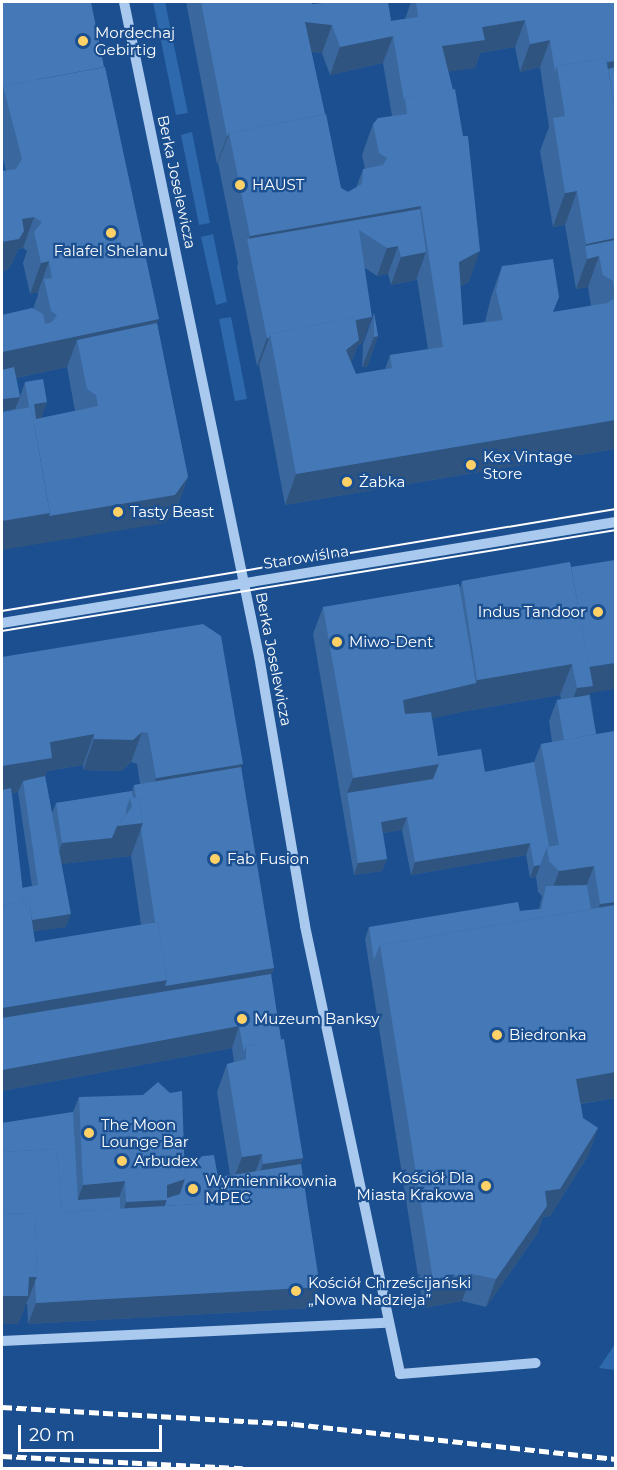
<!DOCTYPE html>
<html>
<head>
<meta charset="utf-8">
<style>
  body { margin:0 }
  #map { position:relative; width:617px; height:1470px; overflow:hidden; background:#1b4f8f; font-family:Montserrat,sans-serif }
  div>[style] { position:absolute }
  .green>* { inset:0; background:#2e69ad }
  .minor>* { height:10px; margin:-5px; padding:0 5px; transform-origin:5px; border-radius:5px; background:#a9c9ee }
  .tram>* { height:1.5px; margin:-0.75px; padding:0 0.75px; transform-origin:0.75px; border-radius:0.75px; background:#fff }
  .rail>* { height:4.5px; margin-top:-2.25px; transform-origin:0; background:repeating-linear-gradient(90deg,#fff 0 10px,transparent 0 14.5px) }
  .wall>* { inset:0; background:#3a679d }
  .shaded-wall>* { inset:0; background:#305480 }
  .building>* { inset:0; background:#4478b7 }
  .dots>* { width:16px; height:16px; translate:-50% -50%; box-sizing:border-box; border:3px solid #1b4f8f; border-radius:50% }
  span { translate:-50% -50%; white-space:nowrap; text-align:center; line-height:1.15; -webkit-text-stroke:4.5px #1b4f8f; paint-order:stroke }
  .poi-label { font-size:15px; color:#fff }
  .left { translate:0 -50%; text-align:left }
  .right { translate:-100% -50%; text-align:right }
  .street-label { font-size:15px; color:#fff }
  .frame { position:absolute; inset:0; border:3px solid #fff; pointer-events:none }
  .scale { position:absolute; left:18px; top:1425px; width:144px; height:27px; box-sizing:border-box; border:3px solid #fff; border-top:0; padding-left:8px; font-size:18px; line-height:21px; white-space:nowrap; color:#fff; -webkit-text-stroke:4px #1b4f8f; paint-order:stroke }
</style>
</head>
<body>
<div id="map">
  <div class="green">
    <i style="clip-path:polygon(153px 2px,165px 2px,188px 113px,176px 115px)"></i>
    <i style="clip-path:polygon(192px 132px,210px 223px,199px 225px,181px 135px)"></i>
    <i style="clip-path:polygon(213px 234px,227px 302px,216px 305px,201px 237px)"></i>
    <i style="clip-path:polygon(231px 317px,247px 399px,235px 401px,219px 319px)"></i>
    <i style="clip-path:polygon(615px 1344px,615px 1370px,599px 1368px)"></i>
  </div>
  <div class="minor">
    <i style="left:124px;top:2px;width:668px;rotate:78.34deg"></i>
    <i style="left:259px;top:656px;width:274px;rotate:80.3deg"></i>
    <i style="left:305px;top:926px;width:458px;rotate:78deg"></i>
    <i style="left:400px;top:1374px;width:136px;rotate:-4.6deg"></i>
    <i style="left:2px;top:623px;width:622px;rotate:-9.34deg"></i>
    <i style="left:2px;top:1341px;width:385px;rotate:-2.7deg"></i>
  </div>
  <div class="tram">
    <i style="left:2px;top:611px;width:622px;rotate:-9.43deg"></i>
    <i style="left:2px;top:631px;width:622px;rotate:-9.34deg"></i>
  </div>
  <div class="rail">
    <i style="left:2px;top:1407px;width:292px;rotate:3.3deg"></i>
    <i style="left:294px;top:1424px;width:324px;rotate:6.2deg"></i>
    <i style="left:2px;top:1456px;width:241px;rotate:2.9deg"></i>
  </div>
  <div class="wall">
    <i style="clip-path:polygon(evenodd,2px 2px,157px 324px,188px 477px,178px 505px,165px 523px,14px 410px,2px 411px,2px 315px,33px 309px,38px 295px,38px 292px,30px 294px,23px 263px,27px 251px,23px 248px,18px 249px,13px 262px,7px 270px,2px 271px,2px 171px,6px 171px,2px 155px,2px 2px,67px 367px,75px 411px,41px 418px,47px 402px,25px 382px,20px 397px,16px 378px,67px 367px)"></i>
    <i style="clip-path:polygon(evenodd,186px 2px,311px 2px,312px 4px,389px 7px,391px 21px,405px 19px,411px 2px,615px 2px,615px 449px,285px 505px,259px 365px,257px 366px,237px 267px,238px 263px,218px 163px,217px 164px,186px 2px,515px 47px,520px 72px,540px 67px,549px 127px,540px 151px,553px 227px,565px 225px,576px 289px,588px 287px,591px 306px,553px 312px,502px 266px,491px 297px,485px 322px,463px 325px,460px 286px,469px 282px,448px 71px,475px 68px,480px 53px,515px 47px,186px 2px,311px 52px,322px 53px,330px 75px,383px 63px,392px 116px,373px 124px,362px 155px,365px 169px,363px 169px,356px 188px,348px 192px,341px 188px,311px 52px,186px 2px,365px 268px,377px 276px,388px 274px,391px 285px,416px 280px,417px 279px,428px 349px,390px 355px,385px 369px,356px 374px,351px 363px,358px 345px,362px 344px,365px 268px)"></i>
    <i style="clip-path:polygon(374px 313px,378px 336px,367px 367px,362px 367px,363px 344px)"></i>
    <i style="clip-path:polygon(evenodd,570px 562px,596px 734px,615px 731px,615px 1098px,581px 1104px,583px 1118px,598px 1128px,588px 1156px,550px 1216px,543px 1217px,537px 1234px,486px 1307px,462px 1301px,423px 1308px,365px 939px,369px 927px,539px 909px,542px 896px,538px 892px,536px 877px,530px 878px,526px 855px,411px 875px,402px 830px,383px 833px,387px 859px,382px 871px,354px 875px,313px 634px,323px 607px,460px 587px,462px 581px,570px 562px,560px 695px,561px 699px,557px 700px,549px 721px,552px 742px,541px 744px,534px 762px,485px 772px,438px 756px,432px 718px,466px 711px,560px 695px)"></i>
    <i style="clip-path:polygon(evenodd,2px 657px,241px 767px,274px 968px,271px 976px,281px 1040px,303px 1158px,300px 1164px,312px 1308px,28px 1324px,27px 1302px,27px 1304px,26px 1304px,18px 1324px,2px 1324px,2px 1123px,73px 1112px,79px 1097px,218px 1177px,230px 1175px,217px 1092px,227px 1064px,234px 1062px,232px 1048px,2px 1091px,2px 657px,131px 762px,137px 764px,140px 784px,134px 785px,132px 791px,56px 803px,52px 813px,45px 776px,47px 771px,83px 765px,83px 770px,122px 771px,131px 762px,2px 657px,18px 792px,32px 886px,22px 888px,12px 793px,18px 792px,2px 657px,131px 856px,141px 925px,35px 942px,33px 931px,66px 927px,61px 864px,131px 856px)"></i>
  </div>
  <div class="shaded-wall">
    <i style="clip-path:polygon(525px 20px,515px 47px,480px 53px,475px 68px,432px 74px,442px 46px,482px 27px)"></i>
    <i style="clip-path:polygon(305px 22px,332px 25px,322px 53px,295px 50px)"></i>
    <i style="clip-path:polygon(393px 36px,383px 63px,330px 75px,340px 47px)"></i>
    <i style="clip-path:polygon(550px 40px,540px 67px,520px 72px,530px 44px)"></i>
    <i style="clip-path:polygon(615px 61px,615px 86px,558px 72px)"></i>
    <i style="clip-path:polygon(227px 136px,228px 136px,218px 163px,217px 164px)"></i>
    <i style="clip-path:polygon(577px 191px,565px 225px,553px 227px,565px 193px)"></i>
    <i style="clip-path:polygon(421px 206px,410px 236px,359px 230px,248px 242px,250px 236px)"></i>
    <i style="clip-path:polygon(34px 217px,23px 248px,18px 249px,13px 262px,7px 270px,2px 271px,2px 242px,22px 219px)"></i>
    <i style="clip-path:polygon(615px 238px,615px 268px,599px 256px,588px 287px,576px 289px,587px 259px,585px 246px,586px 244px)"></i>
    <i style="clip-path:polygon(398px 246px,388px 274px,377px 276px,387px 248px)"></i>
    <i style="clip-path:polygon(480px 251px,469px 282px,447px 293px,459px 262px)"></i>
    <i style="clip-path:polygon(426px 252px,416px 280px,391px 285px,401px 257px)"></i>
    <i style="clip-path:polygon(49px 261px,38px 292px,30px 294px,41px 263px)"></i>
    <i style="clip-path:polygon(372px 317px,362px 344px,358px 345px,348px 371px,270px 337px)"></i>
    <i style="clip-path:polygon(159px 319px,148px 350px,77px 340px,67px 367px,2px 381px,2px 352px)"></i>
    <i style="clip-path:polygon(378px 336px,367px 367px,362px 367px,374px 337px)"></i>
    <i style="clip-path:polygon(267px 338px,269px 338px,259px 365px,257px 366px)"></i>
    <i style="clip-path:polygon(20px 397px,15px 409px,2px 411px,2px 399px)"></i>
    <i style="clip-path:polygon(47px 402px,37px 429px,34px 404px)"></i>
    <i style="clip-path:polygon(615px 420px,615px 449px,285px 505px,296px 474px)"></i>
    <i style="clip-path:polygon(188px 477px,178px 505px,165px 523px,2px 550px,2px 521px)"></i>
    <i style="clip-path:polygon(615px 663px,615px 689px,590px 693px,581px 716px,566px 718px,577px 688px,588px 667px)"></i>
    <i style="clip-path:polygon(572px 664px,560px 695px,466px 711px,477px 680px)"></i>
    <i style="clip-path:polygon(476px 683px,466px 711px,392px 727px,403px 700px)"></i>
    <i style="clip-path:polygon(142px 732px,131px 762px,122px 771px,83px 770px,94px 739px)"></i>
    <i style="clip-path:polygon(94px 734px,83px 765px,47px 771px,41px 788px,23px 781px,18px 792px,2px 795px,2px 766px,50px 742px)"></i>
    <i style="clip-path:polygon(243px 764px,231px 795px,145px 809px,156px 778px)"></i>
    <i style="clip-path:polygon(439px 764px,429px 792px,347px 793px,353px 778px)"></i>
    <i style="clip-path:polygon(407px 817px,402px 830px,376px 834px,381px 822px)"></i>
    <i style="clip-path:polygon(143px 823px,131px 856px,54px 865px,62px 843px,117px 826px)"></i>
    <i style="clip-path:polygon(530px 843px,526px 855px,411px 875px,415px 862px)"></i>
    <i style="clip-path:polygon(387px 859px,382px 871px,354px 875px,358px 863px)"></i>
    <i style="clip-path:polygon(540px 865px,536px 877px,530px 878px,534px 866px)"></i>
    <i style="clip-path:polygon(594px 866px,582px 897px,548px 902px,559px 871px)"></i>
    <i style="clip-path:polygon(615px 902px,615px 931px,593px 923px,600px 904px)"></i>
    <i style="clip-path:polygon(2px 907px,71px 914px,66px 927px,2px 936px)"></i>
    <i style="clip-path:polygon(274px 968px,264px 996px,2px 1039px,2px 1008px,167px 980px)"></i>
    <i style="clip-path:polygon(239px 1026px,232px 1048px,2px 1091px,2px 1070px)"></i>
    <i style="clip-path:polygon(615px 1072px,615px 1098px,566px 1106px,576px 1079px)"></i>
    <i style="clip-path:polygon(598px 1128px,588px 1156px,550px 1216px,543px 1217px,537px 1234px,486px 1307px,496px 1279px,545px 1191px)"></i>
    <i style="clip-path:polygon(262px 1154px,252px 1181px,232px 1184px,242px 1157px)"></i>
    <i style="clip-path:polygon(303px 1158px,293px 1185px,253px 1192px,263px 1164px)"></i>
    <i style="clip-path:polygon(185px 1179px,175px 1207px,121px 1218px,126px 1202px,167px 1185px)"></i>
    <i style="clip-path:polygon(125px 1181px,115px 1209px,73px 1212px,83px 1185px)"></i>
    <i style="clip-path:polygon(472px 1274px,462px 1301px,423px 1308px,433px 1280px)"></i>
    <i style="clip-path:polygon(29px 1277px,37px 1277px,18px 1324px,2px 1324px,2px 1296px)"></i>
    <i style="clip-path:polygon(320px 1287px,312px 1308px,28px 1324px,36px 1303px)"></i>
  </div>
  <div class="building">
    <i style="clip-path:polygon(2px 2px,91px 2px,104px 67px,3px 86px,2px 90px)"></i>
    <i style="clip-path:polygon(201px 2px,311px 2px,312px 4px,335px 2px,388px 2px,391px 21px,418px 17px,416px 2px,615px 2px,615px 61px,607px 62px,606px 58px,557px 66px,555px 72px,550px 40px,530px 44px,525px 20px,482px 27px,485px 40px,442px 46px,453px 90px,405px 98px,404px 101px,393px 36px,340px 47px,332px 25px,305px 22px,325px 114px,229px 133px,227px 136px)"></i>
    <i style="clip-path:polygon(606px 58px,615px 110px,615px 238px,586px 244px,577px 191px,565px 193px,553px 118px,565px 116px,557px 66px)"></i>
    <i style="clip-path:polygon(105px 67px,159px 319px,2px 352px,2px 315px,32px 308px,43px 314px,45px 324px,52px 322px,57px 315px,51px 311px,44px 279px,52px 278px,49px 261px,41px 263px,34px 232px,42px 222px,34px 217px,22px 219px,24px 231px,19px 239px,2px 242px,2px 171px,16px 169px,22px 159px,3px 86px)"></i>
    <i style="clip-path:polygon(615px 67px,615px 110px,608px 69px)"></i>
    <i style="clip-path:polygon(455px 89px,463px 136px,468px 136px,480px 251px,459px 262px,463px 325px,503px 320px,496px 291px,502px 266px,553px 259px,559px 297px,553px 312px,607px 303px,615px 298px,613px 281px,603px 275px,599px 256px,587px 259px,585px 246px,615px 240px,615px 420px,296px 474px,270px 334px,355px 317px,359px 340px,346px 350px,356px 374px,392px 368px,390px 355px,443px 347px,421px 206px,250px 236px,229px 133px,326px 114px,341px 188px,348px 192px,362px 184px,363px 169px,383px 165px,387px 158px,379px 153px,373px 124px,378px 118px,407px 114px,405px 98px)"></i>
    <i style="clip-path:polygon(420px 209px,426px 252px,401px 257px,398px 246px,387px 248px,359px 230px,372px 317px,355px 320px,355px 317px,270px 334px,269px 338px,267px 338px,247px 239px)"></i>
    <i style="clip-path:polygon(374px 313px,378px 336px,374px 337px)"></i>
    <i style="clip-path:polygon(157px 323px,188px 477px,175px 495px,49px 516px,50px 513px,31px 407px,29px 407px,25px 382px,43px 379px,47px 402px,34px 404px,36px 419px,98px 406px,96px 395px,87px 389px,77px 340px)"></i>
    <i style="clip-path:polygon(14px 367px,20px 397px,2px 399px,2px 370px)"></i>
    <i style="clip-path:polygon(31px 407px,50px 513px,2px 521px,2px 412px)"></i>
    <i style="clip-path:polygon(615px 560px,615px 663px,589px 667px,571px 567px)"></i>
    <i style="clip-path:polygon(570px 562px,593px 686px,577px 688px,572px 664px,477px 680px,462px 581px)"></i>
    <i style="clip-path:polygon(459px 584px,476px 683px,403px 700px,405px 714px,431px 712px,439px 764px,353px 778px,323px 607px)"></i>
    <i style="clip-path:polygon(203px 624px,221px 636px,243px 764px,156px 778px,148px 733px,142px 732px,133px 740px,94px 739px,94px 734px,50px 742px,52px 758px,2px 766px,2px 657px)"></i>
    <i style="clip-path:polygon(589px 695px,596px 734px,564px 740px,557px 700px)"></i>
    <i style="clip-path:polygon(615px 731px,615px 902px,600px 904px,594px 866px,559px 871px,549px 861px,547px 847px,559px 845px,541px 744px)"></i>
    <i style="clip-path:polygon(481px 749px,485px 772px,534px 762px,549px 846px,547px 847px,540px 865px,534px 866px,530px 843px,415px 862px,407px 817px,381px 822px,387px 859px,358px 863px,347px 793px,433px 779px,439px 764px,438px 756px)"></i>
    <i style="clip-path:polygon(241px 767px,274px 968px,165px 986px,167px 980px,158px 922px,155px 922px,141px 829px,143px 823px,139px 797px,136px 797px,134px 785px)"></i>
    <i style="clip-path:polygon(45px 776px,71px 914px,32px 920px,29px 900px,24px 901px,22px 888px,38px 885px,23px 781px)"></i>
    <i style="clip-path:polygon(11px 788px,24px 901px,2px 905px,2px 790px)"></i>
    <i style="clip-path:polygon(132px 791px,133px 798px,130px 798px,126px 809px,126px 814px,117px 826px,112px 838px,62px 843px,56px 803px)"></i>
    <i style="clip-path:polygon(139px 797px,143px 823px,117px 826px,132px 807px,130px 798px)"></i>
    <i style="clip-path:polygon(587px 885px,591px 909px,380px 945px,374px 960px,369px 927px,518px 902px,520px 911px,541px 909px,546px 886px)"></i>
    <i style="clip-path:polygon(29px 900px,35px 942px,158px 922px,167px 980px,2px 1008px,2px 905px)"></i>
    <i style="clip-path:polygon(615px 905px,615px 1072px,576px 1079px,583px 1118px,598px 1128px,560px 1189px,545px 1191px,547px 1206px,496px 1279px,472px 1274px,433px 1280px,380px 945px)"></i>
    <i style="clip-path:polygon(271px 974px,281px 1040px,246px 1046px,244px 1052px,239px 1026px,2px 1070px,2px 1018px)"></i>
    <i style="clip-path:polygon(284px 1039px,303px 1158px,263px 1164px,262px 1154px,242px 1157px,227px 1064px,246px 1059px,246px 1046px)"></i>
    <i style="clip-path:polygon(158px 1082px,170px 1093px,182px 1091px,185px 1179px,167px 1185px,167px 1200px,126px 1202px,125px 1181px,83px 1185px,79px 1097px,143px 1095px)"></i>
    <i style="clip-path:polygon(73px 1112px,78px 1200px,120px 1197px,120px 1209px,62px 1212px,57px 1149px,2px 1152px,2px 1123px)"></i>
    <i style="clip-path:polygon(57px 1149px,62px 1212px,216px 1203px,213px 1178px,301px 1164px,320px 1287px,36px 1303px,35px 1281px,37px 1277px,35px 1213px,2px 1214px,2px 1152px)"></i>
    <i style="clip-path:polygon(214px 1155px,218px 1177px,213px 1178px,209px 1188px,212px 1203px,165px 1206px,167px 1198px,180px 1194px,185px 1179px,184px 1158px)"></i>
    <i style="clip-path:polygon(35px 1213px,37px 1277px,29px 1277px,28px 1296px,2px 1296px,2px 1214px)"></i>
  </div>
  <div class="dots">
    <i style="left:83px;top:41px;background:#ffd166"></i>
    <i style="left:240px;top:185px;background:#ffd166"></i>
    <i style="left:111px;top:233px;background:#ffd166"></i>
    <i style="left:471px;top:465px;background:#ffd166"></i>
    <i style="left:347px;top:482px;background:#ffd166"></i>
    <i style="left:118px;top:512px;background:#ffd166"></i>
    <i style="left:598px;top:612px;background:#ffd166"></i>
    <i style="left:337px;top:642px;background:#ffd166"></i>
    <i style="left:215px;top:859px;background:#ffd166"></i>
    <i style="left:242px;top:1019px;background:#ffd166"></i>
    <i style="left:497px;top:1035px;background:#ffd166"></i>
    <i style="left:89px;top:1133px;background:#ffd166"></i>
    <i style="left:122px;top:1161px;background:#ffd166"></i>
    <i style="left:486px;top:1186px;background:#ffd166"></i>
    <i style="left:193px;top:1189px;background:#ffd166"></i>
    <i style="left:296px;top:1291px;background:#ffd166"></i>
  </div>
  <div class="poi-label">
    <span class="left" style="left:95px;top:41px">Mordechaj<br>Gebirtig</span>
    <span class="left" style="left:252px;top:185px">HAUST</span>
    <span style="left:111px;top:251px">Falafel Shelanu</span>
    <span class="left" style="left:483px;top:465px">Kex Vintage<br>Store</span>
    <span class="left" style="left:359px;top:482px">Żabka</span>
    <span class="left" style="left:130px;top:512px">Tasty Beast</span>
    <span class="right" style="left:586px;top:612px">Indus Tandoor</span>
    <span class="left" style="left:349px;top:642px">Miwo-Dent</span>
    <span class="left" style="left:227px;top:859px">Fab Fusion</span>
    <span class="left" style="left:254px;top:1019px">Muzeum Banksy</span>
    <span class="left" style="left:509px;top:1035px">Biedronka</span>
    <span class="left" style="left:101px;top:1133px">The Moon<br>Lounge Bar</span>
    <span class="left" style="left:134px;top:1161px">Arbudex</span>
    <span class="right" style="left:474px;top:1186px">Kościół Dla<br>Miasta Krakowa</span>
    <span class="left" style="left:205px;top:1189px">Wymiennikownia<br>MPEC</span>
    <span class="left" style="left:308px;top:1291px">Kościół Chrześcijański<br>„Nowa Nadzieja”</span>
  </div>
  <div class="street-label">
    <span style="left:177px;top:182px;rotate:78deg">Berka Joselewicza</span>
    <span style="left:306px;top:557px;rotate:-9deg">Starowiślna</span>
    <span style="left:274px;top:659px;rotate:79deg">Berka Joselewicza</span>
  </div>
  <div class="frame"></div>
  <div class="scale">20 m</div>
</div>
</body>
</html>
